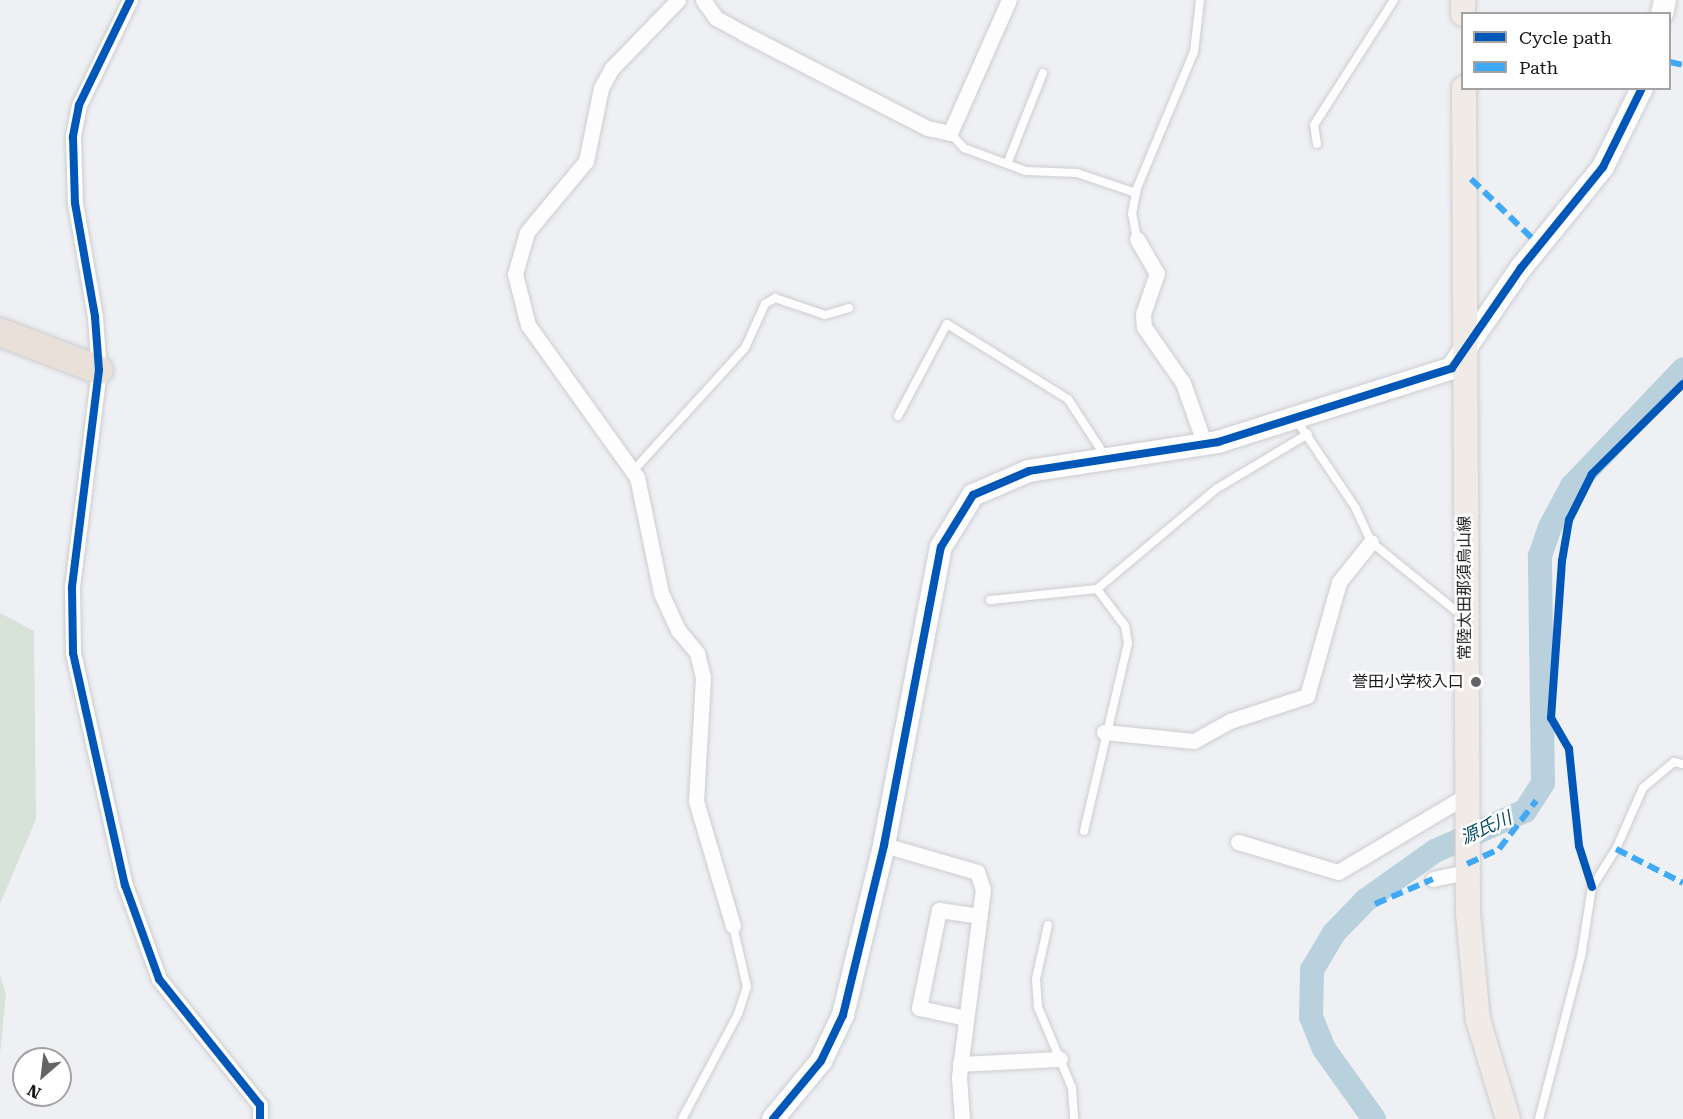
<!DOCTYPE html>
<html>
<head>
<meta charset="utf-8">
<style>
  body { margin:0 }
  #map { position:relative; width:1683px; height:1119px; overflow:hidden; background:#eff0f4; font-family:"Roboto Serif","Noto Sans JP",serif }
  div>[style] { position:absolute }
  .green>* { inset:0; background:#d7e2d9 }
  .river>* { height:24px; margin:-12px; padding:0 12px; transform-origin:12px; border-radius:12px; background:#b9d1dc }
  .roads { filter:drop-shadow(0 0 2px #cccdcf) drop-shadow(0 0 2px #cccdcf) }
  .lane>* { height:8px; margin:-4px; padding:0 4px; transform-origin:4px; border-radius:4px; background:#fdfdfd }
  .street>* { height:15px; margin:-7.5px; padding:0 7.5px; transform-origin:7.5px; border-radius:7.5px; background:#fdfdfd }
  .secondary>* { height:22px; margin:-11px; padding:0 11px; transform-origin:11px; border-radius:11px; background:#fdfdfd }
  .primary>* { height:24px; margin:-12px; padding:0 12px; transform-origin:12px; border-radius:12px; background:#f1ebe7 }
  .highway>* { height:28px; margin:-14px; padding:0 14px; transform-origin:14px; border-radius:14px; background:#e9e0da }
  .quiet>* { height:6px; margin-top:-3px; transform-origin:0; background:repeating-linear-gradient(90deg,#3fa9f5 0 12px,transparent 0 18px) }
  .cycleway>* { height:8px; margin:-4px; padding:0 4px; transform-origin:4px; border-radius:4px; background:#0057b8 }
  .dots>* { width:16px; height:16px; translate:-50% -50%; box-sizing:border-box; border:3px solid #fff; border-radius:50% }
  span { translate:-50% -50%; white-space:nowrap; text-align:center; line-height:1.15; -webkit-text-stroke:5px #fff; paint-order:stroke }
  .street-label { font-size:16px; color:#19191b }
  .poi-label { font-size:16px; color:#19191b }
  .right { translate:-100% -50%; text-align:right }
  .water-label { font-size:18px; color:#064c61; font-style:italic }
  .legend { position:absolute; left:1461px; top:12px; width:210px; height:78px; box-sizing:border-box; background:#fff; border:2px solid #a3a3a4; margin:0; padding:8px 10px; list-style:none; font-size:18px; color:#19191b }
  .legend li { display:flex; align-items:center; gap:12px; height:30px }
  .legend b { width:30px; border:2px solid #a3a3a4 }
  .north { position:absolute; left:12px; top:1047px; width:60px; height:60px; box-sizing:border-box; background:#fff; border:2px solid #a3a3a4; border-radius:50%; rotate:208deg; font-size:16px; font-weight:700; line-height:24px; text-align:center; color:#19191b }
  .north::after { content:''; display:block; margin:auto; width:21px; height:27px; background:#646467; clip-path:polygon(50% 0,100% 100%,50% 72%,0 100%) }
</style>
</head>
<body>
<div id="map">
  <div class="green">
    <i style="clip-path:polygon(0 613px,34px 631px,36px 819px,0 904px)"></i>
    <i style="clip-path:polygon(0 975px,6px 994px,0 1055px)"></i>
  </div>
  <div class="river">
    <i style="left:1374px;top:1119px;width:86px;rotate:-125.5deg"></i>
    <i style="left:1324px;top:1049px;width:35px;rotate:-112deg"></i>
    <i style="left:1311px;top:1017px;width:47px;rotate:-88.8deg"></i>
    <i style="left:1312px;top:970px;width:43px;rotate:-59.3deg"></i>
    <i style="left:1334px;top:933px;width:46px;rotate:-45.9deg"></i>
    <i style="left:1366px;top:900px;width:85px;rotate:-35.4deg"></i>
    <i style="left:1435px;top:851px;width:98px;rotate:-24deg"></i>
    <i style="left:1525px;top:811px;width:33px;rotate:-57deg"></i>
    <i style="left:1543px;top:783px;width:227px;rotate:-90.8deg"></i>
    <i style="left:1540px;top:556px;width:31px;rotate:-71deg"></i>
    <i style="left:1550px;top:527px;width:47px;rotate:-61.8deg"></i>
    <i style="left:1572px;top:486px;width:161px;rotate:-46.3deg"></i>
  </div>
  <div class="roads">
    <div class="lane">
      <i style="left:950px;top:133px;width:21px;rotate:47deg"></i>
      <i style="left:964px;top:148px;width:66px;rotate:20.4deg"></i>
      <i style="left:1026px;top:171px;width:51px;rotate:2.2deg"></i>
      <i style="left:1077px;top:173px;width:62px;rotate:18.7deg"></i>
      <i style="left:1317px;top:144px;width:19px;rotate:-99deg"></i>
      <i style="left:1314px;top:125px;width:148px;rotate:-57.4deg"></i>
      <i style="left:1007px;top:164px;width:98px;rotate:-68.4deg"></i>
      <i style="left:1137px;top:239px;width:25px;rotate:-101deg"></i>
      <i style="left:1132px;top:214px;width:26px;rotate:-79deg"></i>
      <i style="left:1137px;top:188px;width:147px;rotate:-67.3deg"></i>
      <i style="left:1194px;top:52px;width:52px;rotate:-83.4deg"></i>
      <i style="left:898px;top:416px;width:104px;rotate:-62deg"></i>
      <i style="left:947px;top:324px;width:142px;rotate:31.8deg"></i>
      <i style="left:1068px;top:399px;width:68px;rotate:57deg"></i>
      <i style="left:1297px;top:421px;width:104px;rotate:56deg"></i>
      <i style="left:1355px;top:507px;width:38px;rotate:65deg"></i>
      <i style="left:1371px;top:542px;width:116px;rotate:39deg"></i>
      <i style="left:633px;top:471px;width:166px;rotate:-47.7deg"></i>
      <i style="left:745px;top:348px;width:48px;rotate:-65.6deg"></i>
      <i style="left:765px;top:304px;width:12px;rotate:-31deg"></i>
      <i style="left:775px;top:298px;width:53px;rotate:18.8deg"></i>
      <i style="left:825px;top:315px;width:25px;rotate:-16deg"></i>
      <i style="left:990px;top:600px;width:108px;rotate:-5.9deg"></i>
      <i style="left:1097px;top:589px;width:155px;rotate:-40deg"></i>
      <i style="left:1216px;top:489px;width:107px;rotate:-30.9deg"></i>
      <i style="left:1084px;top:831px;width:193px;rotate:-76.8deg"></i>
      <i style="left:1128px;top:643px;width:17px;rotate:-100deg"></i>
      <i style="left:1125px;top:626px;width:46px;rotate:-127.1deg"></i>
      <i style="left:1048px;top:925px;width:55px;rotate:102.5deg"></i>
      <i style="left:1036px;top:979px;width:28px;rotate:86deg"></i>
      <i style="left:1038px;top:1007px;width:88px;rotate:67.2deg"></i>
      <i style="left:1072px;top:1088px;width:31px;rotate:86deg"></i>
      <i style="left:682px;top:1119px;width:119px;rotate:-61.9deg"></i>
      <i style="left:738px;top:1014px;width:28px;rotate:-72deg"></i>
      <i style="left:747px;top:987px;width:63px;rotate:-102.9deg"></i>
      <i style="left:1539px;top:1119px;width:167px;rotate:-75.5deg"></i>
      <i style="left:1581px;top:957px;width:71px;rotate:-81.1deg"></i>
      <i style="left:1592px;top:887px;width:45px;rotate:-57.7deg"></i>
      <i style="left:1616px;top:849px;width:67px;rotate:-66.1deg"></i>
      <i style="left:1643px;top:788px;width:40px;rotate:-40deg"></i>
      <i style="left:1674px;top:762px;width:9px;rotate:13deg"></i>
    </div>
    <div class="street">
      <i style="left:130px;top:0;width:117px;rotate:115.9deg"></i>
      <i style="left:79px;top:105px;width:33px;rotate:101deg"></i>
      <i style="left:73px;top:137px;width:66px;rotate:88.3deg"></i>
      <i style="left:75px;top:203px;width:116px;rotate:80deg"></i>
      <i style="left:95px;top:317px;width:53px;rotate:85.7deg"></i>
      <i style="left:99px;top:370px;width:220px;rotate:97.1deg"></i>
      <i style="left:72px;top:588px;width:65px;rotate:89.1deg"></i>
      <i style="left:73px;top:653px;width:238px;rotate:77.4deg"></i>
      <i style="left:125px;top:885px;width:100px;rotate:70.1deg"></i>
      <i style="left:159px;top:979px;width:161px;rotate:51.3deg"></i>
      <i style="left:260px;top:1105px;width:14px;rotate:90deg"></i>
      <i style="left:678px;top:0;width:95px;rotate:134.1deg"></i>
      <i style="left:612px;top:68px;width:23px;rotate:119deg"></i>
      <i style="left:601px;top:88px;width:75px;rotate:101.6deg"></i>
      <i style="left:586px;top:161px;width:92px;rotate:129.7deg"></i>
      <i style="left:527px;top:232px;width:44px;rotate:105.9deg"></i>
      <i style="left:515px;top:274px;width:53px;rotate:75.7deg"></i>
      <i style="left:528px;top:325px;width:187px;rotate:54.4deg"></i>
      <i style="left:637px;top:477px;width:118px;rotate:78.3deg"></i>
      <i style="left:661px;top:593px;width:41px;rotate:65.3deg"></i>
      <i style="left:678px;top:630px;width:30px;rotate:50deg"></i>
      <i style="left:697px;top:653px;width:25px;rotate:76deg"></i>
      <i style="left:703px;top:677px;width:124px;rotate:93.2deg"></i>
      <i style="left:696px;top:801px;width:130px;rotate:73.5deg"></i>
      <i style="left:703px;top:0;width:22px;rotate:54deg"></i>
      <i style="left:716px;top:18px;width:31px;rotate:29deg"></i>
      <i style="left:743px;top:33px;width:207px;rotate:27.3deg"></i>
      <i style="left:927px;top:128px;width:24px;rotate:12deg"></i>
      <i style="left:950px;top:133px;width:145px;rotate:-66.1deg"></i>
      <i style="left:1137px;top:239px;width:39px;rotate:60deg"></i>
      <i style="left:1157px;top:273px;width:43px;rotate:108.9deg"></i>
      <i style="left:1143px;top:314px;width:13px;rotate:86deg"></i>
      <i style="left:1144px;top:327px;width:68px;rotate:55.1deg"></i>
      <i style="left:1183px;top:383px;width:66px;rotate:70.5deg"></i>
      <i style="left:1104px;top:732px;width:90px;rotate:5.7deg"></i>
      <i style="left:1194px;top:741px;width:41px;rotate:-29.1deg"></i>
      <i style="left:1230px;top:721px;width:81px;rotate:-18deg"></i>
      <i style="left:1307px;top:696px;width:118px;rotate:-74.3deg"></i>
      <i style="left:1339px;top:582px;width:51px;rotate:-51.3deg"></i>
      <i style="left:1238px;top:842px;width:104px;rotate:16.7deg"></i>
      <i style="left:1338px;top:872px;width:150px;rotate:-30.8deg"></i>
      <i style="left:884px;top:845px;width:97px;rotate:16.2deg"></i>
      <i style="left:977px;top:872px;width:18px;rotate:71deg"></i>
      <i style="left:983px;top:889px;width:190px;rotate:97.3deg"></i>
      <i style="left:959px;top:1077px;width:42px;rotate:85.9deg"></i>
      <i style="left:1433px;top:879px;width:35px;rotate:-12deg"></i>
      <i style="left:966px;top:1018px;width:48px;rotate:-168deg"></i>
      <i style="left:919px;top:1008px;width:100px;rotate:-78.5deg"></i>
      <i style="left:939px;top:910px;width:41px;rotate:8.3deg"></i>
      <i style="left:960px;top:1064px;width:100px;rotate:-2.9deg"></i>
    </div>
    <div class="secondary">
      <i style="left:1662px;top:14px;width:14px;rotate:-78deg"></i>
      <i style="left:773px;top:1119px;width:75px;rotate:-50.4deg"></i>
      <i style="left:821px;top:1061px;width:51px;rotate:-64.4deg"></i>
      <i style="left:843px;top:1015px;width:175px;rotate:-76.4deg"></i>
      <i style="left:884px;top:845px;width:303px;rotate:-79.2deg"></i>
      <i style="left:941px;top:547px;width:61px;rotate:-58.4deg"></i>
      <i style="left:973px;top:495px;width:61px;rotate:-23.2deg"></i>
      <i style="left:1029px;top:471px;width:191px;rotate:-8.7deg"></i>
      <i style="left:1218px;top:442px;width:245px;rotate:-17.5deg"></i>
      <i style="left:1452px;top:368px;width:121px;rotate:-55.4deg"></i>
      <i style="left:1521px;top:268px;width:130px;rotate:-50.9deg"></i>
      <i style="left:1603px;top:167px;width:88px;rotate:-63.7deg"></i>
    </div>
    <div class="primary">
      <i style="left:1463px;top:0;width:14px;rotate:90deg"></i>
      <i style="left:1464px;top:88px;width:825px;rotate:89.72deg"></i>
      <i style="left:1468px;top:913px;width:107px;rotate:84.7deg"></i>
      <i style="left:1478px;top:1020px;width:103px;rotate:73.1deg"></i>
    </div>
    <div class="highway">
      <i style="left:0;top:332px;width:106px;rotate:21deg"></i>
    </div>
  </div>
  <div class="quiet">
    <i style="left:1670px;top:62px;width:13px;rotate:13deg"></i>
    <i style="left:1471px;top:179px;width:88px;rotate:44.1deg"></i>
    <i style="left:1616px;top:849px;width:75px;rotate:26.9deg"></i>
    <i style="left:1467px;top:864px;width:35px;rotate:-25deg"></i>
    <i style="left:1499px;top:849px;width:61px;rotate:-52.4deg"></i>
    <i style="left:1375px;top:904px;width:63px;rotate:-23.3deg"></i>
  </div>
  <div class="cycleway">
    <i style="left:130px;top:0;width:117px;rotate:115.9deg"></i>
    <i style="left:79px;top:105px;width:33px;rotate:101deg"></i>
    <i style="left:73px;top:137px;width:66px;rotate:88.3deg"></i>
    <i style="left:75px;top:203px;width:116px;rotate:80deg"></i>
    <i style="left:95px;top:317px;width:53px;rotate:85.7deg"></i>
    <i style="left:99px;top:370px;width:220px;rotate:97.1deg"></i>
    <i style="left:72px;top:588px;width:65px;rotate:89.1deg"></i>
    <i style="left:73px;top:653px;width:238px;rotate:77.4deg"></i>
    <i style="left:125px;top:885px;width:100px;rotate:70.1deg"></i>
    <i style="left:159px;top:979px;width:161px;rotate:51.3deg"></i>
    <i style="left:260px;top:1105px;width:14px;rotate:90deg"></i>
    <i style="left:1592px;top:887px;width:43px;rotate:-107.6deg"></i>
    <i style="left:1579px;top:846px;width:98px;rotate:-95.9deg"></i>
    <i style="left:1569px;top:749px;width:36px;rotate:-120deg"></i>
    <i style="left:1551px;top:718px;width:157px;rotate:-86deg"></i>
    <i style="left:1562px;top:561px;width:42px;rotate:-80.3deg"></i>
    <i style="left:1569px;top:520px;width:51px;rotate:-63.4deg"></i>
    <i style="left:1592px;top:474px;width:128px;rotate:-44.7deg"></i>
    <i style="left:773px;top:1119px;width:75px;rotate:-50.4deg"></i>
    <i style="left:821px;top:1061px;width:51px;rotate:-64.4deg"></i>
    <i style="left:843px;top:1015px;width:175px;rotate:-76.4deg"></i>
    <i style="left:884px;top:845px;width:303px;rotate:-79.2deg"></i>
    <i style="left:941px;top:547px;width:61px;rotate:-58.4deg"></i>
    <i style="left:973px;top:495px;width:61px;rotate:-23.2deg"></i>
    <i style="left:1029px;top:471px;width:191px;rotate:-8.7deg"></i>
    <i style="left:1218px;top:442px;width:245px;rotate:-17.5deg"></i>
    <i style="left:1452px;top:368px;width:121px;rotate:-55.4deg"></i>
    <i style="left:1521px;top:268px;width:130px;rotate:-50.9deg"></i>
    <i style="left:1603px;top:167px;width:88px;rotate:-63.7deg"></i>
  </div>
  <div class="dots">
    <i style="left:1476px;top:682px;background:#646467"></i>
  </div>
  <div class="street-label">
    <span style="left:1465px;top:588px;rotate:-90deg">常陸太田那須烏山線</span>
  </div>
  <div class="poi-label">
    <span class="right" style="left:1464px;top:682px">誉田小学校入口</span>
  </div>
  <div class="water-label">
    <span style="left:1486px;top:828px;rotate:-24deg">源氏川</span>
  </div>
  <ul class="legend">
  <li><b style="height:8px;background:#0057b8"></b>Cycle path</li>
  <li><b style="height:8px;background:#3fa9f5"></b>Path</li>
  </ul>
  <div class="north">N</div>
</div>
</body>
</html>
